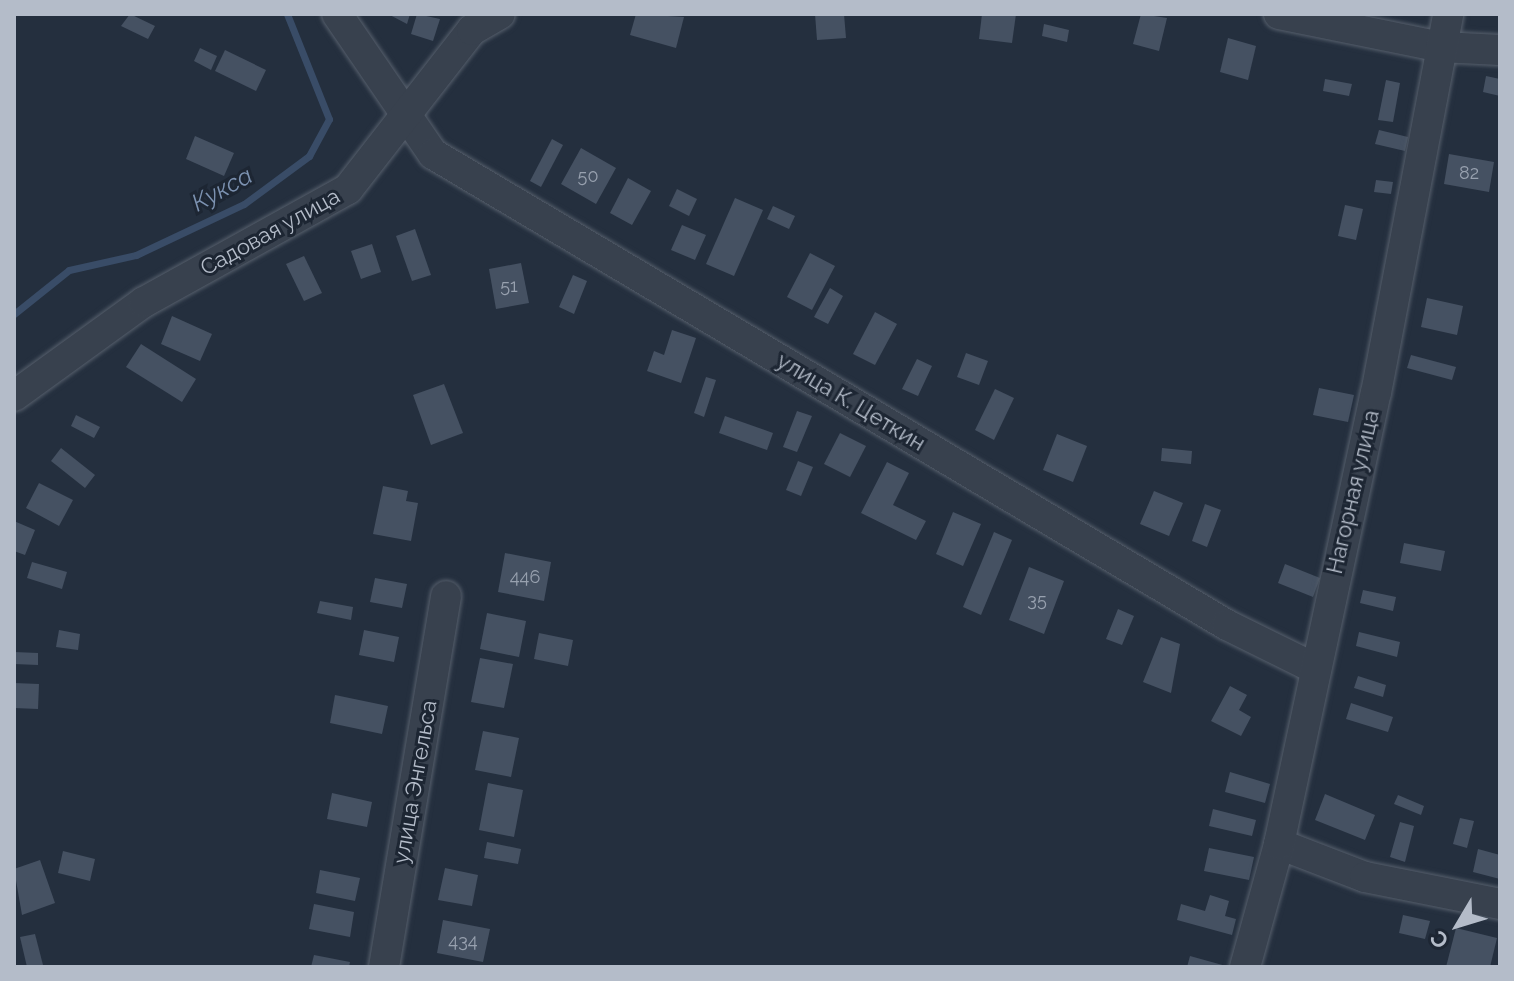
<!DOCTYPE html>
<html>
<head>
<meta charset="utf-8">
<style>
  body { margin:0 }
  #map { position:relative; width:1514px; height:981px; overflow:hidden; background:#242f3e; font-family:Raleway,sans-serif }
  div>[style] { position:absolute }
  .stream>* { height:7px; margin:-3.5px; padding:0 3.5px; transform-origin:3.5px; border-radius:3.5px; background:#394c67 }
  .building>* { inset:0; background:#455162 }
  .roads { filter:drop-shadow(0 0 2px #565f6c) drop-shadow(0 0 2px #565f6c) }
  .minor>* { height:30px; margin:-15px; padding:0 15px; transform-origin:15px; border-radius:15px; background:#38414e }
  span { translate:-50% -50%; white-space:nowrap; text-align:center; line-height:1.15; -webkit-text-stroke:6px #1d2633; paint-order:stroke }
  .number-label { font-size:18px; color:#98a1af }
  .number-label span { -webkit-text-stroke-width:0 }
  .street-label { font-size:22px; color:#b4bcc9 }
  .water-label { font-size:24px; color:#7c92b1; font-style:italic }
  .frame { position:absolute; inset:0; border:16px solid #b4bcc9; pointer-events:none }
  .north { position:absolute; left:1418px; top:885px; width:80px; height:80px; -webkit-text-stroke:6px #1d2633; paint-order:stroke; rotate:232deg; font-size:22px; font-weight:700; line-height:32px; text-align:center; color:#b4bcc9 }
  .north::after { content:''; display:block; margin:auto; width:28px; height:36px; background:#b4bcc9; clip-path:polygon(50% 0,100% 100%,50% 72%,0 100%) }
</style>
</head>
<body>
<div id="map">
  <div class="stream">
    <i style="left:14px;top:314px;width:70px;rotate:-38.7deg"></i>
    <i style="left:69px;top:270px;width:69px;rotate:-12.6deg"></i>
    <i style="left:136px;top:255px;width:119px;rotate:-25.3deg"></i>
    <i style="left:244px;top:204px;width:81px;rotate:-36.4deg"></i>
    <i style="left:309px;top:156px;width:42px;rotate:-61.6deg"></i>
    <i style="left:329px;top:119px;width:113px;rotate:-111.8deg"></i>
  </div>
  <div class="building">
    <i style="clip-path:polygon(130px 14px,155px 26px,148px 39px,121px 26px)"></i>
    <i style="clip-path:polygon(388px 14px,410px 14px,407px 24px)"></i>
    <i style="clip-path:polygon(417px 14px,440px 19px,433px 41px,411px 34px)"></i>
    <i style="clip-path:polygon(636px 14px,684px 17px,676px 48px,630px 35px)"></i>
    <i style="clip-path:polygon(815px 14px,844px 14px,846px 38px,817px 40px)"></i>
    <i style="clip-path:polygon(982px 14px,1016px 14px,1012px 43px,979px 39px)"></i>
    <i style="clip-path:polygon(1141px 14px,1167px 18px,1159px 51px,1133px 44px)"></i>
    <i style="clip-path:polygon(1044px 24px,1069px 30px,1067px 42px,1042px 36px)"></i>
    <i style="clip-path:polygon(1228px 38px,1256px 46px,1248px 80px,1220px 72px)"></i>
    <i style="clip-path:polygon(200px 48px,217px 56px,211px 70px,194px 61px)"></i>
    <i style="clip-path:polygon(225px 50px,266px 70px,256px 91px,215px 71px)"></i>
    <i style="clip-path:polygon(1486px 76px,1500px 79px,1500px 96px,1483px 92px)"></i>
    <i style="clip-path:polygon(1325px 79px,1352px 84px,1349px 96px,1323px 91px)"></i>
    <i style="clip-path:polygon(1386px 80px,1400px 83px,1393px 122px,1378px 120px)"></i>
    <i style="clip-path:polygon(1379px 130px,1408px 137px,1405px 151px,1375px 144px)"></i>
    <i style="clip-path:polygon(195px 136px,234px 153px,224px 176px,186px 159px)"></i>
    <i style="clip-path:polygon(552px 139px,563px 145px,541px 187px,530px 181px)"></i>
    <i style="clip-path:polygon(581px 148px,616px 168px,596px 204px,561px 184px)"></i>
    <i style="clip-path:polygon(1449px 154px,1494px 162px,1489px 192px,1444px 184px)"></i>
    <i style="clip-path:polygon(628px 178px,651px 191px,632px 225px,610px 213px)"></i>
    <i style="clip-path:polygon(1376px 180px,1393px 182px,1391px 194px,1374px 192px)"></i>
    <i style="clip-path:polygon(677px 189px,697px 199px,689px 216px,669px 206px)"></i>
    <i style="clip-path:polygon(735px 198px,763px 210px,734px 276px,706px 264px)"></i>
    <i style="clip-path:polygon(1345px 205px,1363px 209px,1356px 240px,1338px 236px)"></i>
    <i style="clip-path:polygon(773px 206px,795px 216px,789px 229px,767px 219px)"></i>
    <i style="clip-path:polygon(682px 225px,706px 235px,695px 260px,671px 250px)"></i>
    <i style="clip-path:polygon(415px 229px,431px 275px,412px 281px,396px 236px)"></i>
    <i style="clip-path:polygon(372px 244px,381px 272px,361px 279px,351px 251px)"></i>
    <i style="clip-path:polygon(810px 253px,835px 266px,812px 310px,787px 297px)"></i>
    <i style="clip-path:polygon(304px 256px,322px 293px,304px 301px,286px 264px)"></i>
    <i style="clip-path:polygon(521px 263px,529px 303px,496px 309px,489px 269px)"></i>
    <i style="clip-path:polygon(573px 275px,587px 281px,574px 314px,559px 307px)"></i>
    <i style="clip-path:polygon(830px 288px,843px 296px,828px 324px,814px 317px)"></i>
    <i style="clip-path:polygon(1427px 298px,1463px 306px,1457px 335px,1421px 327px)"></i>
    <i style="clip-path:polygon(875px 312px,897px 324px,875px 365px,853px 354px)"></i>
    <i style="clip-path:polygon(172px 316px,212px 334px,200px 361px,161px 344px)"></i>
    <i style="clip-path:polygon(672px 330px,696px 338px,681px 383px,647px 371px,654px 351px,664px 355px)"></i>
    <i style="clip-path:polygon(141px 344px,196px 379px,182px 402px,126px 367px)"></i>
    <i style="clip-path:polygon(966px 353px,988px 361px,979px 385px,957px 377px)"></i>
    <i style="clip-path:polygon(1411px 355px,1456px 367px,1452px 380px,1407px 368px)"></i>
    <i style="clip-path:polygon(917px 359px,932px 366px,918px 396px,902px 389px)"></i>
    <i style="clip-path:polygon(706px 377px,716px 380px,704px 417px,694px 413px)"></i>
    <i style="clip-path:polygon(444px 384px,463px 433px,431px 445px,413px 395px)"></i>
    <i style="clip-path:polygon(1319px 388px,1354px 395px,1348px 422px,1313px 415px)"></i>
    <i style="clip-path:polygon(995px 389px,1014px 398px,994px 440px,975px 430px)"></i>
    <i style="clip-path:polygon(797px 411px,812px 416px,797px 452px,783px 447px)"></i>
    <i style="clip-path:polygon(76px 415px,100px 427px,94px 438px,71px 426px)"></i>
    <i style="clip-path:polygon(725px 416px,773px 433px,767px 450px,719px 433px)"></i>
    <i style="clip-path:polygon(840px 433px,866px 446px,850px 477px,824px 464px)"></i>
    <i style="clip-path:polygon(1057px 434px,1087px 446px,1073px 482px,1043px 470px)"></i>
    <i style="clip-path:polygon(61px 448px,95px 475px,85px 488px,51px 461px)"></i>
    <i style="clip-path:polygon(1162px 448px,1192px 451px,1191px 464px,1161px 461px)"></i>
    <i style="clip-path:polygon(798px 461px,813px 467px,801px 496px,786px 490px)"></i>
    <i style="clip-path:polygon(887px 462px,909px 473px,893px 505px,926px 521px,916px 540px,861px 513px)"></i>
    <i style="clip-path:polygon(39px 483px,73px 500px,59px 526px,26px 508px)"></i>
    <i style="clip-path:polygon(383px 486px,408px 491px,406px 501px,418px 503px,411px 541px,373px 534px)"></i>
    <i style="clip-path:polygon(1154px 491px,1183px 503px,1169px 536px,1140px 524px)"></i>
    <i style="clip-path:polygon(1205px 504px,1221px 510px,1207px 547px,1192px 541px)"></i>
    <i style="clip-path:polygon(953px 512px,981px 524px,963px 566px,936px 554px)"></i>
    <i style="clip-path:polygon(14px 521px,35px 530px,25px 555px,14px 551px)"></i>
    <i style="clip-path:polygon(994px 532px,1012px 540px,981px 615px,963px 607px)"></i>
    <i style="clip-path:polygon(1404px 543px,1445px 551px,1441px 571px,1400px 563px)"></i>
    <i style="clip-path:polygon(505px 553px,551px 562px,544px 601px,498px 592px)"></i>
    <i style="clip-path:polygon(32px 562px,67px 572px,62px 589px,27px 578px)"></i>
    <i style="clip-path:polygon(1285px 564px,1320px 578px,1313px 597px,1278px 583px)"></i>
    <i style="clip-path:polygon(1029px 567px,1064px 581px,1044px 634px,1009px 620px)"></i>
    <i style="clip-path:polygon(375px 578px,407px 584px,402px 608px,370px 602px)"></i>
    <i style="clip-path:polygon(1363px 590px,1396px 597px,1393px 611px,1360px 603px)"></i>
    <i style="clip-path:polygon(320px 601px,353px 607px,351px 620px,317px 613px)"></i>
    <i style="clip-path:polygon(1118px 609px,1134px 616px,1122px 645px,1106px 639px)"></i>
    <i style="clip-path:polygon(487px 613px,526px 621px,519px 657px,480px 649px)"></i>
    <i style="clip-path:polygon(59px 630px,80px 634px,78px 650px,56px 647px)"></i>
    <i style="clip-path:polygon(364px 630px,399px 637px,394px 662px,359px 655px)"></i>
    <i style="clip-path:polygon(1359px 632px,1400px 642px,1397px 657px,1356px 646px)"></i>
    <i style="clip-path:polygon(539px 633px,573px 640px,568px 666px,534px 659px)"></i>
    <i style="clip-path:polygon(1161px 637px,1180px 644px,1171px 693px,1143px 682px)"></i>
    <i style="clip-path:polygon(14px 652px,38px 653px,38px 665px,14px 664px)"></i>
    <i style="clip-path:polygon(480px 658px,513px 664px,504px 708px,471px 702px)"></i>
    <i style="clip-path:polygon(1358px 676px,1386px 685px,1383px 697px,1354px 688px)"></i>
    <i style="clip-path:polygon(14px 683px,39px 684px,38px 709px,14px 708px)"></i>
    <i style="clip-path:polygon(1230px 686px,1247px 695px,1239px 710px,1251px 717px,1241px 736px,1211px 721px)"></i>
    <i style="clip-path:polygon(335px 695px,388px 706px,382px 734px,330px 723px)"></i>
    <i style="clip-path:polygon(1351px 703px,1393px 717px,1388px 732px,1346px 719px)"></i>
    <i style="clip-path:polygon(483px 731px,519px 738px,511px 777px,475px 770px)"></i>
    <i style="clip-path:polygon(1230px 772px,1270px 784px,1265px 803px,1225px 792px)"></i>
    <i style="clip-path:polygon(488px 783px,523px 790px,514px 837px,479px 830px)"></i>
    <i style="clip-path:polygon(332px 793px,372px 802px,367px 827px,327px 819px)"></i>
    <i style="clip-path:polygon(1325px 794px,1375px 815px,1365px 840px,1315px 820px)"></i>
    <i style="clip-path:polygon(1398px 795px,1424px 806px,1421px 815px,1394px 804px)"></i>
    <i style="clip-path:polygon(1213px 809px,1256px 820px,1252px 836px,1209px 826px)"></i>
    <i style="clip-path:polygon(1460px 818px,1474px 821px,1467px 848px,1453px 844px)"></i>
    <i style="clip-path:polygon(1400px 822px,1414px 826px,1405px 862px,1390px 857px)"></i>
    <i style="clip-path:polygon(487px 842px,521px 849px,518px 864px,484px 858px)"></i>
    <i style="clip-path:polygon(1209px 848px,1254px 857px,1249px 880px,1204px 871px)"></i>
    <i style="clip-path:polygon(1478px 849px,1500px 855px,1500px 879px,1473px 872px)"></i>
    <i style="clip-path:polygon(63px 851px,95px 859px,90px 881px,58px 873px)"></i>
    <i style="clip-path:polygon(40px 860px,55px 903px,22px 915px,14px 869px)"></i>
    <i style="clip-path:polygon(445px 868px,478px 875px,472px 906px,438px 900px)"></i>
    <i style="clip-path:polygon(320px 870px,360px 878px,355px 901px,316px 893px)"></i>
    <i style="clip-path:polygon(1210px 895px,1229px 901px,1225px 916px,1236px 919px,1232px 935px,1177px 920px,1181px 904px,1205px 911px)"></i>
    <i style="clip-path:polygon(314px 904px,354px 912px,350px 937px,309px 929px)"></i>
    <i style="clip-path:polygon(1403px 915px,1430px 921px,1425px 939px,1399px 933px)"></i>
    <i style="clip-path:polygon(443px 920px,490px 929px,483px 962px,437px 953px)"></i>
    <i style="clip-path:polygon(1456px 928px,1497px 938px,1490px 967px,1446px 967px)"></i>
    <i style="clip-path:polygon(35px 934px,43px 965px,27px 967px,20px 937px)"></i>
    <i style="clip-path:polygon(314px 955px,350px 962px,349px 967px,311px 967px)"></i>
    <i style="clip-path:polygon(1190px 956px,1226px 966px,1225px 967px,1187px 967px)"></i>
  </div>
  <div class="roads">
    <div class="minor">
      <i style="left:337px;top:14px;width:170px;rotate:55.6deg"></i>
      <i style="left:433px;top:154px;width:923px;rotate:30.68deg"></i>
      <i style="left:1227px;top:625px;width:95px;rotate:26.3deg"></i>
      <i style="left:1279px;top:14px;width:165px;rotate:11.5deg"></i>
      <i style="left:1441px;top:47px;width:59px;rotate:2.9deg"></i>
      <i style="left:14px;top:396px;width:160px;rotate:-35.9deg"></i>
      <i style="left:144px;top:302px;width:233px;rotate:-29deg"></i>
      <i style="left:348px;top:189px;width:202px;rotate:-52.1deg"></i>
      <i style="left:472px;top:30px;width:32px;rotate:-30deg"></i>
      <i style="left:1279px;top:844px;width:92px;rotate:21deg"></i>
      <i style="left:1365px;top:877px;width:138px;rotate:11.3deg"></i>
      <i style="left:384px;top:967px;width:376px;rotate:-80.5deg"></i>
      <i style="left:1245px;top:967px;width:128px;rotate:-74.5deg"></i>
      <i style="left:1279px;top:844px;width:461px;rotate:-77.9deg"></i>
      <i style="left:1376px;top:393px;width:386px;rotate:-79.2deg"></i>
    </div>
  </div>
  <div class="number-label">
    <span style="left:1469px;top:173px">82</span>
    <span style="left:588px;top:176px">50</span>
    <span style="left:509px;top:286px">51</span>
    <span style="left:525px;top:577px">446</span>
    <span style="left:1037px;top:600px">35</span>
    <span style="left:463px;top:941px">434</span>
  </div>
  <div class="street-label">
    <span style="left:270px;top:232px;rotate:-29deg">Садовая улица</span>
    <span style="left:851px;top:402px;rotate:31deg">улица К. Цеткин</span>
    <span style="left:1353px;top:492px;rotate:-77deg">Нагорная улица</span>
    <span style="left:415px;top:782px;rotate:-80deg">улица Энгельса</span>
  </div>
  <div class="water-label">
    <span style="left:222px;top:189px;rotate:-29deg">Кукса</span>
  </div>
  <div class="frame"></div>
  <div class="north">С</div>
</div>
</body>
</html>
